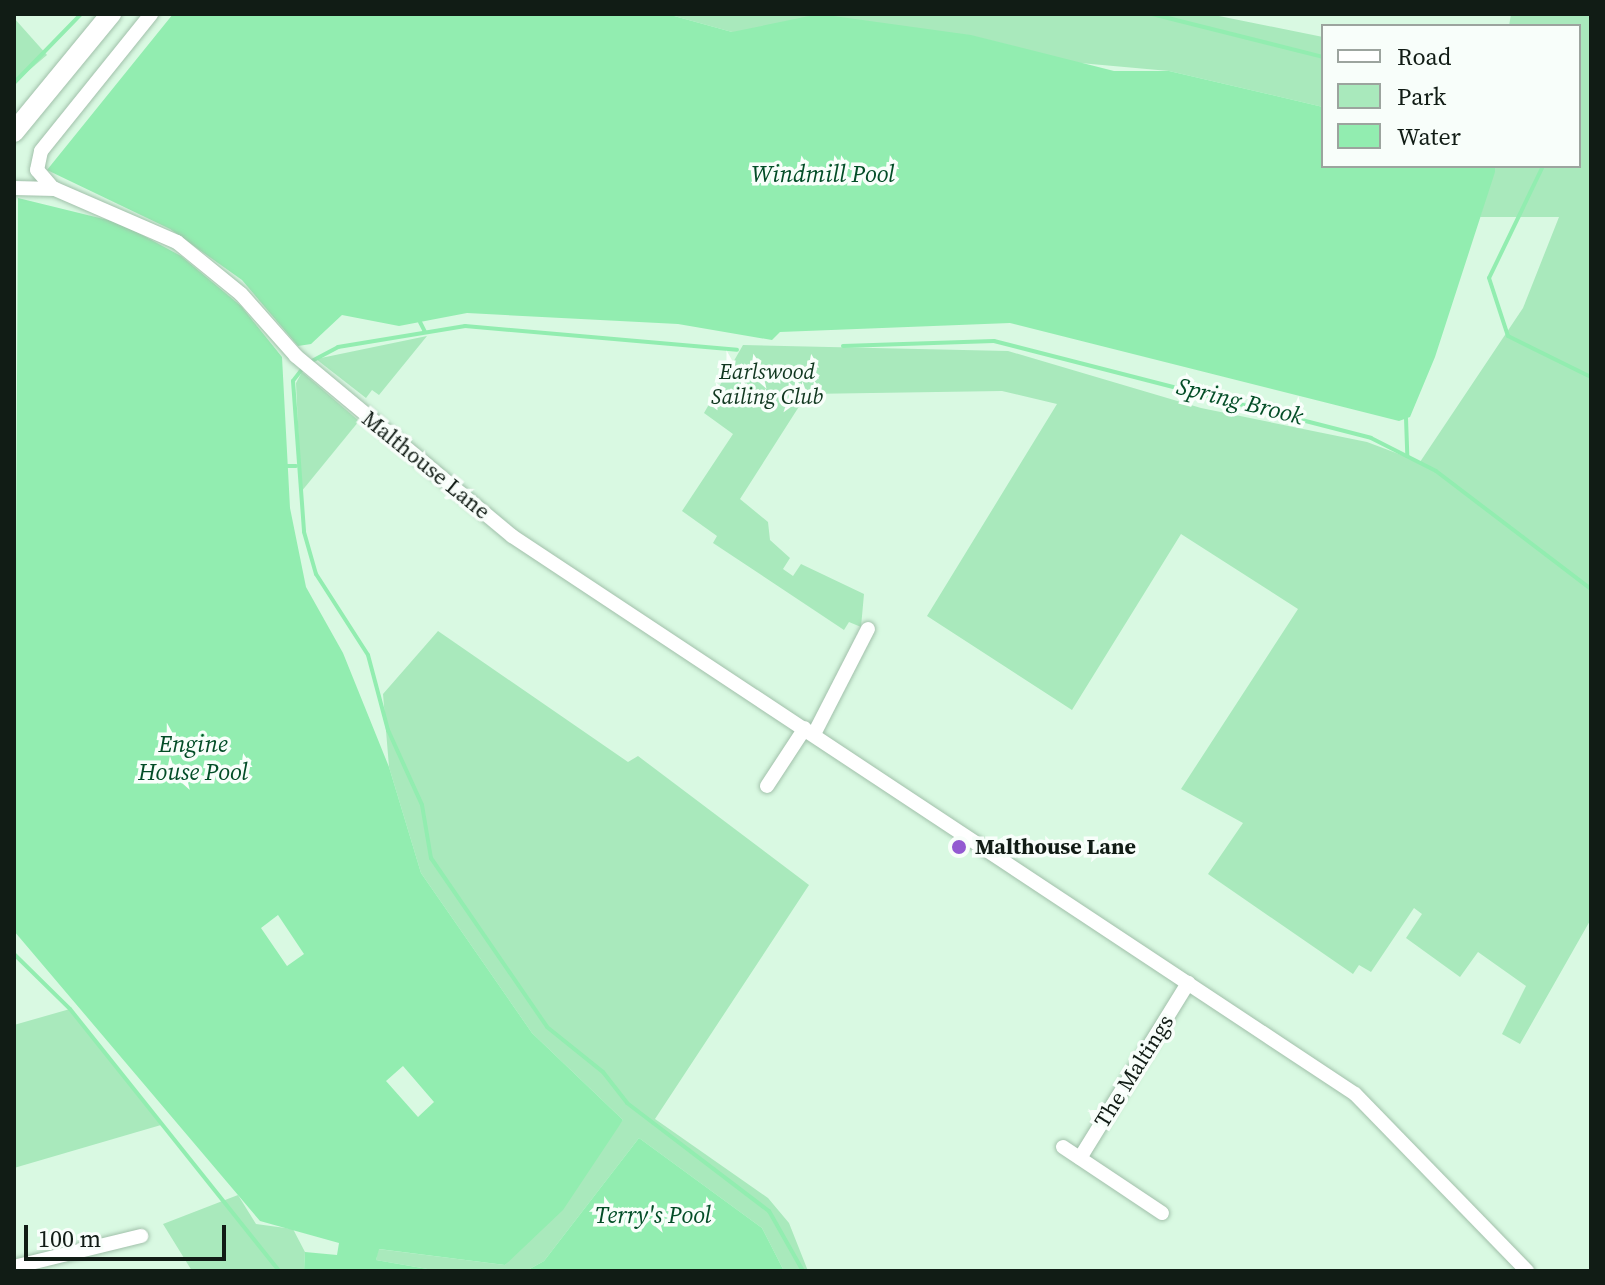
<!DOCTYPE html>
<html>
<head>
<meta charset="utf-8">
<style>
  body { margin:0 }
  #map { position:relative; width:1605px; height:1285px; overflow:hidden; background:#d9f9e2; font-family:"Source Serif 4",serif }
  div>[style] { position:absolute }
  .green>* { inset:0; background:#a9e9bc }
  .water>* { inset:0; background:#92edb0 }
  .stream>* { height:4px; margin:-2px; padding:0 2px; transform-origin:2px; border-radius:2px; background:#92edb0 }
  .roads { filter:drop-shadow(0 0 2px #a1c0aa) drop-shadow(0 0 2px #a1c0aa) }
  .street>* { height:14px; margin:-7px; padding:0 7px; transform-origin:7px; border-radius:7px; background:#fff }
  .secondary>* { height:20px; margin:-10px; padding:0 10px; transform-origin:10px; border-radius:10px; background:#fff }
  .dots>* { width:22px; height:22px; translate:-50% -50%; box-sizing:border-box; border:4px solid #f8fefa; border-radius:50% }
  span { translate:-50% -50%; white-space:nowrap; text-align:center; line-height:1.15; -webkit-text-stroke:7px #f8fefa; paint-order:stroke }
  .park-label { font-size:22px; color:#10371f; font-style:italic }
  .street-label { font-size:22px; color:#111c15 }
  .poi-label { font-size:22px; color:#111c15; font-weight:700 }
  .left { translate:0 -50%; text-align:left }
  .water-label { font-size:24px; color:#034d27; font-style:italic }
  .frame { position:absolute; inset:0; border:16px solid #111c15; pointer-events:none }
  .legend { position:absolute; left:1321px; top:24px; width:260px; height:144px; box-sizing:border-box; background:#f8fefa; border:2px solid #9ca49e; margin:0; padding:10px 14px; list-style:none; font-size:24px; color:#111c15 }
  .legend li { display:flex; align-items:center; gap:16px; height:40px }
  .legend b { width:40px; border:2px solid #9ca49e }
  .scale { position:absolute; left:24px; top:1225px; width:202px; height:36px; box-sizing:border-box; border:4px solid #111c15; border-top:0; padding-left:10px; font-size:24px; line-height:28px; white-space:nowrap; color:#111c15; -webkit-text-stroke:6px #f8fefa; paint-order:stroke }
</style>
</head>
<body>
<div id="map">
  <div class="green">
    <i style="clip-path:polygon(667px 14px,1209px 14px,1323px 37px,1323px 107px,1169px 71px,732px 32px)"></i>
    <i style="clip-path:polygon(1511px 14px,1591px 14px,1591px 919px,1520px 1044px,1502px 1034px,1526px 986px,1478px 952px,1460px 977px,1406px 938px,1422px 914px,1414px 908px,1371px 972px,1359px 965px,1353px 974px,1208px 874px,1243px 823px,1181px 789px,1298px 609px,1181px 534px,1072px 710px,927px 616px,1057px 404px,1002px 391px,807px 394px,740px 499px,768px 522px,770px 540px,790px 558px,783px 569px,793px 576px,801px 564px,864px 594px,861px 627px,849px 622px,844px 630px,713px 543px,717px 536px,682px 511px,733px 434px,704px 413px,743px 345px,1008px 351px,1201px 408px,1367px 442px,1420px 462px,1523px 308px,1559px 217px,1480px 217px,1495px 166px,1579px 166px,1579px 26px,1509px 26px)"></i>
    <i style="clip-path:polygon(14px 18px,47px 55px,14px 83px)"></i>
    <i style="clip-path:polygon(427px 336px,379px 395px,372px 390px,366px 398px,316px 359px)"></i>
    <i style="clip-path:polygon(302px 372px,359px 421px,301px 492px,296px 383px)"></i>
    <i style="clip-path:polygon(438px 631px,628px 762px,638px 756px,809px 885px,655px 1119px,768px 1198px,789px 1223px,808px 1271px,784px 1271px,762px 1228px,639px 1138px,544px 1261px,526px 1271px,439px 1271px,376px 1260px,378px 1249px,505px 1265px,623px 1120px,532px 1033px,421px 873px,389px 767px,383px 694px)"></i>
    <i style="clip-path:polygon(70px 1009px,161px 1125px,14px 1168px,14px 1025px)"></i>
    <i style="clip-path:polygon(238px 1195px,256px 1224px,293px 1229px,305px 1252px,304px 1271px,192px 1271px,163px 1224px)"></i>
  </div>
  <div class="water">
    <i style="clip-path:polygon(173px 14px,667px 14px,732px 32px,819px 14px,971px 35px,1114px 71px,1169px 71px,1323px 107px,1323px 166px,1495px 166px,1495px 172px,1435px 357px,1410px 417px,1399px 421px,1010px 323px,780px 332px,772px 340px,678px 324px,467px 313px,399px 326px,342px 315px,311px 344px,298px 346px,242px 280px,170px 229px,47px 170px)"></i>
    <i style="clip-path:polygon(evenodd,18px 198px,120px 223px,181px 256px,241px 306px,282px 357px,290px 508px,306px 587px,343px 653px,389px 767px,421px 873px,532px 1033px,623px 1120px,563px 1210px,505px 1265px,379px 1249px,376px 1260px,439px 1271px,304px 1271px,305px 1252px,337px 1255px,339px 1243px,260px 1221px,14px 931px,18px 198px,278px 915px,304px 954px,287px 966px,261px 928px,278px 915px,18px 198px,403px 1066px,434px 1102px,418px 1117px,386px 1081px,403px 1066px)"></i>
    <i style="clip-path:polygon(639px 1138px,762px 1228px,784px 1271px,526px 1271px,544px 1261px)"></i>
  </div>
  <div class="stream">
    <i style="left:1152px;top:14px;width:176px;rotate:14.1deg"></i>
    <i style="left:14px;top:83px;width:96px;rotate:-45.8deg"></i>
    <i style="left:1543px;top:166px;width:124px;rotate:115.7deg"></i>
    <i style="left:1489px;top:278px;width:61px;rotate:71.9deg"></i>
    <i style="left:1508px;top:336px;width:93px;rotate:26.3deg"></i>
    <i style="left:420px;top:322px;width:11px;rotate:63deg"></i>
    <i style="left:843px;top:346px;width:151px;rotate:-1.9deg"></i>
    <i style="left:994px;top:341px;width:389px;rotate:14.4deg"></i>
    <i style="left:1371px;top:438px;width:73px;rotate:26.9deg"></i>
    <i style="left:1436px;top:471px;width:195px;rotate:37.3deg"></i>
    <i style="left:310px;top:362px;width:32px;rotate:-28deg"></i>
    <i style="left:338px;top:347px;width:129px;rotate:-9.4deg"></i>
    <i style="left:465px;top:326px;width:273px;rotate:5deg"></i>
    <i style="left:303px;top:368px;width:16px;rotate:128deg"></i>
    <i style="left:293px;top:381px;width:151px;rotate:85.8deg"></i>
    <i style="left:304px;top:532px;width:44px;rotate:74.1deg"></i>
    <i style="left:316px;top:574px;width:96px;rotate:57.3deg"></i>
    <i style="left:368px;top:655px;width:78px;rotate:75.1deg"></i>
    <i style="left:388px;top:730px;width:82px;rotate:65.6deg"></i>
    <i style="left:422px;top:805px;width:54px;rotate:80.4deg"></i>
    <i style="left:431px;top:858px;width:205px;rotate:55.5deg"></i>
    <i style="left:547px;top:1027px;width:72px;rotate:38.8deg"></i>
    <i style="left:603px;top:1072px;width:39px;rotate:52deg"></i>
    <i style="left:627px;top:1103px;width:178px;rotate:37.3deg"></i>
    <i style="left:769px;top:1211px;width:69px;rotate:60.5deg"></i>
    <i style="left:1406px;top:418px;width:38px;rotate:88deg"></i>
    <i style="left:286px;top:466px;width:10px"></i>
    <i style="left:14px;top:954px;width:78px;rotate:44.5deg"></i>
    <i style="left:70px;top:1009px;width:335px;rotate:51.4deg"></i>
  </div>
  <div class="roads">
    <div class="street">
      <i style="left:51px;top:186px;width:21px;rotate:-131deg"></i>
      <i style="left:37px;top:170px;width:19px;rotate:-78deg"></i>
      <i style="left:41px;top:151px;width:176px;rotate:-51.2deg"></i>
      <i style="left:14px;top:188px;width:41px;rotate:1.4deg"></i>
      <i style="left:55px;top:189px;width:133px;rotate:23.5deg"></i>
      <i style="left:177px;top:242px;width:82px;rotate:39.1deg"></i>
      <i style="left:241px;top:294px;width:83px;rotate:48.4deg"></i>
      <i style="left:296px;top:356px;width:281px;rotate:39.8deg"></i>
      <i style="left:512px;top:536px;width:1011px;rotate:33.5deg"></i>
      <i style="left:1355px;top:1094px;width:247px;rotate:45.8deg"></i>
      <i style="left:814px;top:734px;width:118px;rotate:-62.8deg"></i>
      <i style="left:767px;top:786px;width:69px;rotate:-56.8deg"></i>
      <i style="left:1063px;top:1147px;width:119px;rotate:33.7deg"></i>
      <i style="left:1080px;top:1158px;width:206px;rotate:-58.3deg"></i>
      <i style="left:14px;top:1267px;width:131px;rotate:-13.7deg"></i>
    </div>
    <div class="secondary">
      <i style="left:14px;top:132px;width:153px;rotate:-50.6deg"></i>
    </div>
  </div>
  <div class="dots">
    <i style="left:959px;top:847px;background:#935ad1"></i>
  </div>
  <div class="park-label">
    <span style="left:767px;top:384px">Earlswood<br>Sailing Club</span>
  </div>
  <div class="street-label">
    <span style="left:426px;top:465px;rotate:39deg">Malthouse Lane</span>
    <span style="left:1134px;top:1071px;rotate:-58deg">The Maltings</span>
  </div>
  <div class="poi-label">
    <span class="left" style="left:975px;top:847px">Malthouse Lane</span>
  </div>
  <div class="water-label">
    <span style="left:823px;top:174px">Windmill Pool</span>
    <span style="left:1240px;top:401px;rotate:14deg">Spring Brook</span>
    <span style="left:193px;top:758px">Engine<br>House Pool</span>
    <span style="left:653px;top:1215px">Terry's Pool</span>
  </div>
  <div class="frame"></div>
  <ul class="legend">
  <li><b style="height:10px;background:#fff"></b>Road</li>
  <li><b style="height:22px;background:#a9e9bc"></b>Park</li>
  <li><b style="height:22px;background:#92edb0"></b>Water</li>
  </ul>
  <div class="scale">100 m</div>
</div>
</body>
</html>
